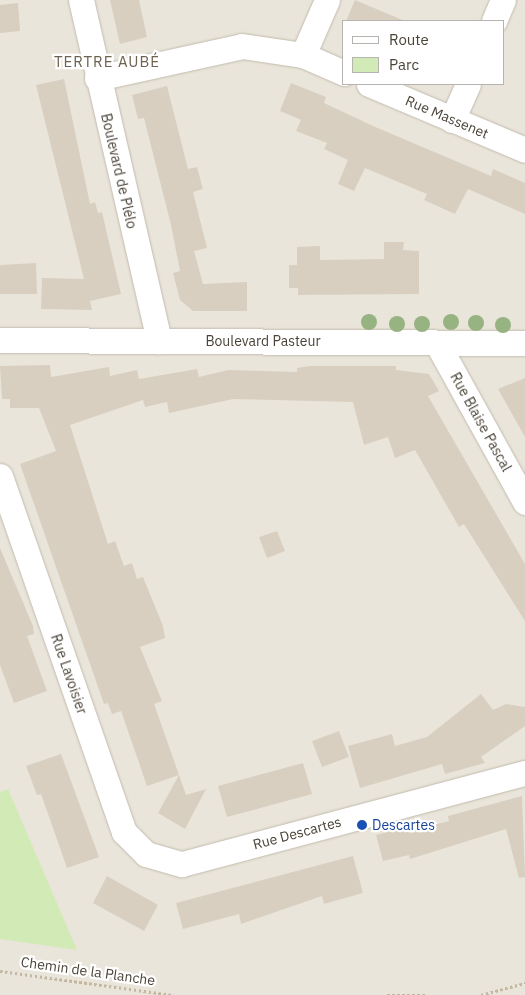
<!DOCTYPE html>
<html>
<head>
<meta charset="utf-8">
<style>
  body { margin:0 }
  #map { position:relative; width:525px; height:995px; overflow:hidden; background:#f6f3ec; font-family:"IBM Plex Sans",sans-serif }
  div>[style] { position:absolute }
  .residential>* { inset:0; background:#eae5da }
  .green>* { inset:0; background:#d2eab5 }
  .building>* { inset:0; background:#d8cfc1 }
  .path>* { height:3px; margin-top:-1.5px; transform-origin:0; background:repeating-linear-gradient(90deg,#c4b79f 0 2.5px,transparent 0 5px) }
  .roads { filter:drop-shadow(0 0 1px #c2bbae) drop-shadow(0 0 1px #c2bbae) }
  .minor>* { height:25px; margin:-12.5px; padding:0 12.5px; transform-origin:12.5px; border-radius:12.5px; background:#fff }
  .trees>* { width:16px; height:16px; margin:-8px; border-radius:50%; background:#97b381 }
  .dots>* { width:14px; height:14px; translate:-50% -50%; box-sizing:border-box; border:2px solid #fff; border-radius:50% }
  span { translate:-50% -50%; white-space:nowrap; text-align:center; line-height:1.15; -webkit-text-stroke:4.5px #fff; paint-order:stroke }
  .street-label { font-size:14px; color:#4b4439 }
  .transit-label { font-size:14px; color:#164399 }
  .left { translate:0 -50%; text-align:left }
  .neighbourhood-label { font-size:15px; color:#6e6250; letter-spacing:1px }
  .legend { position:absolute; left:342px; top:20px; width:162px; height:65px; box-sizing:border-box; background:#fff; border:1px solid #b7b4b0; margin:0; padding:6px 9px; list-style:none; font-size:15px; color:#4b4439 }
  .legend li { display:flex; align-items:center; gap:10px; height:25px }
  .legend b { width:25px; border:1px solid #b7b4b0 }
</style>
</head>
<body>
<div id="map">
  <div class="residential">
    <i style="clip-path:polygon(evenodd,0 0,525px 0,525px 995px,0 995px,0 0,344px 21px,504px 21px,504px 84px,344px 84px,344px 21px)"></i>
  </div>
  <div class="green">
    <i style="clip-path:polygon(8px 789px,77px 950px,0 939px,0 792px)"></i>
  </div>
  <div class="building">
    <i style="clip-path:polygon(110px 0,139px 0,147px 37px,120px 44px)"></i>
    <i style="clip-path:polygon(355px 0,405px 21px,346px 21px)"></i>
    <i style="clip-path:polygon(18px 3px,20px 31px,0 33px,0 5px)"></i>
    <i style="clip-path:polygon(64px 79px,90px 204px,95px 202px,98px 213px,102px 212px,121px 294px,90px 301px,92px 310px,41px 309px,42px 278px,84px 279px,36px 85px)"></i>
    <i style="clip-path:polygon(291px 83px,326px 97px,324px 103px,373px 126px,491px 176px,493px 169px,525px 183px,525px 214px,468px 189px,455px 214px,424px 200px,427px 194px,365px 168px,354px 191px,338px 184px,348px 160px,324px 149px,327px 143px,296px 131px,301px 120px,280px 111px)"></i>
    <i style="clip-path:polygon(167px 86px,188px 169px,197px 167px,203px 189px,193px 192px,207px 248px,194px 251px,203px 284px,247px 282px,247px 311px,193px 311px,180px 300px,173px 273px,180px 271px,171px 225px,144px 118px,138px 119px,132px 95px)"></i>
    <i style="clip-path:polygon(384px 242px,404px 242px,403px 250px,419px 251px,419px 294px,298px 295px,298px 288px,289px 288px,289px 265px,297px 265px,297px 247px,320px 246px,320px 260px,384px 259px)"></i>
    <i style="clip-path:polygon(36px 263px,37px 294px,0 294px,0 265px)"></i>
    <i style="clip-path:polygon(50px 365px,51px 377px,109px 367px,110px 376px,137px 370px,139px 379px,197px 369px,199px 377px,228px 370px,297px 372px,297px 368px,309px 366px,396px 366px,396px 370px,429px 374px,439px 391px,428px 396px,525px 564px,525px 621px,464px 524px,459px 527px,415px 450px,395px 458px,388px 437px,364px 445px,353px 402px,233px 399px,169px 413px,167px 402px,145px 407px,143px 400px,70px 425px,108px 544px,115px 541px,124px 566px,132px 563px,137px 579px,143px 577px,163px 626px,165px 638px,140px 647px,162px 701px,154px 704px,179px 775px,147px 786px,121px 711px,112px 714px,108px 703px,104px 704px,20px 464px,56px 451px,39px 408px,10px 408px,10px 399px,2px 399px,0 366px)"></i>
    <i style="clip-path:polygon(525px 378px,525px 437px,498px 389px)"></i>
    <i style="clip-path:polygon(277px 531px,285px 551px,267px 558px,259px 537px)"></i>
    <i style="clip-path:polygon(0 548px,33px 626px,34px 634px,27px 636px,47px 691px,14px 703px,0 665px)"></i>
    <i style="clip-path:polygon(481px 694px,493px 710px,506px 704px,525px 707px,525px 726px,481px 757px,485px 763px,445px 774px,442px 764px,360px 788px,348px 746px,392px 734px,395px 746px,427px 737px)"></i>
    <i style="clip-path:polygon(339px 731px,349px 757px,322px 767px,312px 741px)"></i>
    <i style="clip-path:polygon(61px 754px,99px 857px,67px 868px,41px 794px,37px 795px,26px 766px)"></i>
    <i style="clip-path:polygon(303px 763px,312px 794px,227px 817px,218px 786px)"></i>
    <i style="clip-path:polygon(179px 775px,186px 795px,206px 789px,185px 829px,158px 813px)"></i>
    <i style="clip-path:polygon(522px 796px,525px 877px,519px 878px,506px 829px,410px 859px,409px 855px,383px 861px,376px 835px,406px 827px,407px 832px,449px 821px,448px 816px)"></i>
    <i style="clip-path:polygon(353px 856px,363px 893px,324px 904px,322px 896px,241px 924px,239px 914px,183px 929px,176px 903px)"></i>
    <i style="clip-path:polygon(107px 876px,158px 905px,144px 931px,93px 903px)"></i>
  </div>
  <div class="path">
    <i style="left:0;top:971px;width:175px;rotate:7.9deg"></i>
    <i style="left:387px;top:995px;width:39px"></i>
    <i style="left:481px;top:995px;width:46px;rotate:-15.3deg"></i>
  </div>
  <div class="roads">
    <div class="minor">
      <i style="left:81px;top:0;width:350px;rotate:77.1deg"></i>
      <i style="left:494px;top:21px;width:23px;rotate:-67deg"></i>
      <i style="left:303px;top:55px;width:60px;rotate:-66.4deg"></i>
      <i style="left:97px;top:78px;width:148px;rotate:-12.4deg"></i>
      <i style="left:242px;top:46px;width:62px;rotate:8.4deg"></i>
      <i style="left:303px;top:55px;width:45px;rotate:23.7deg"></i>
      <i style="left:369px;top:84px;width:169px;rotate:22.9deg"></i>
      <i style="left:452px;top:120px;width:39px;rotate:-66deg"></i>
      <i style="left:0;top:340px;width:525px;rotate:0.33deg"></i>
      <i style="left:437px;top:343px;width:182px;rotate:61deg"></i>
      <i style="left:0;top:476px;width:377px;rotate:70.8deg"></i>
      <i style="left:124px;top:832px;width:31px;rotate:45deg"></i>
      <i style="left:146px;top:854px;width:37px;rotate:16deg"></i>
      <i style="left:182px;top:864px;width:355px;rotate:-14.9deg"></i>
    </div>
  </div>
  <div class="trees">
    <i style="left:369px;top:322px"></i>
    <i style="left:451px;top:322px"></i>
    <i style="left:476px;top:323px"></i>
    <i style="left:397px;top:324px"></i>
    <i style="left:422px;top:324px"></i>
    <i style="left:503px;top:325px"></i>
  </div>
  <div class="dots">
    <i style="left:362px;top:825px;background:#1a4fb4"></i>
  </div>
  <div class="street-label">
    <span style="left:447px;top:117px;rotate:23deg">Rue Massenet</span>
    <span style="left:119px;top:171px;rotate:77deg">Boulevard de Plélo</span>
    <span style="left:263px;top:341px">Boulevard Pasteur</span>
    <span style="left:481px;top:422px;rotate:61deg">Rue Blaise Pascal</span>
    <span style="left:69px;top:674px;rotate:71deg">Rue Lavoisier</span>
    <span style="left:297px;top:833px;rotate:-15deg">Rue Descartes</span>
    <span style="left:88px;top:971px;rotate:8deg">Chemin de la Planche</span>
  </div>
  <div class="transit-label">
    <span class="left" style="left:372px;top:825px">Descartes</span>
  </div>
  <div class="neighbourhood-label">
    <span style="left:107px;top:62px">TERTRE AUBÉ</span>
  </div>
  <ul class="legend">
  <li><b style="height:6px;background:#fff"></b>Route</li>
  <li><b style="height:14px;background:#d2eab5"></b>Parc</li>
  </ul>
</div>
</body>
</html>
